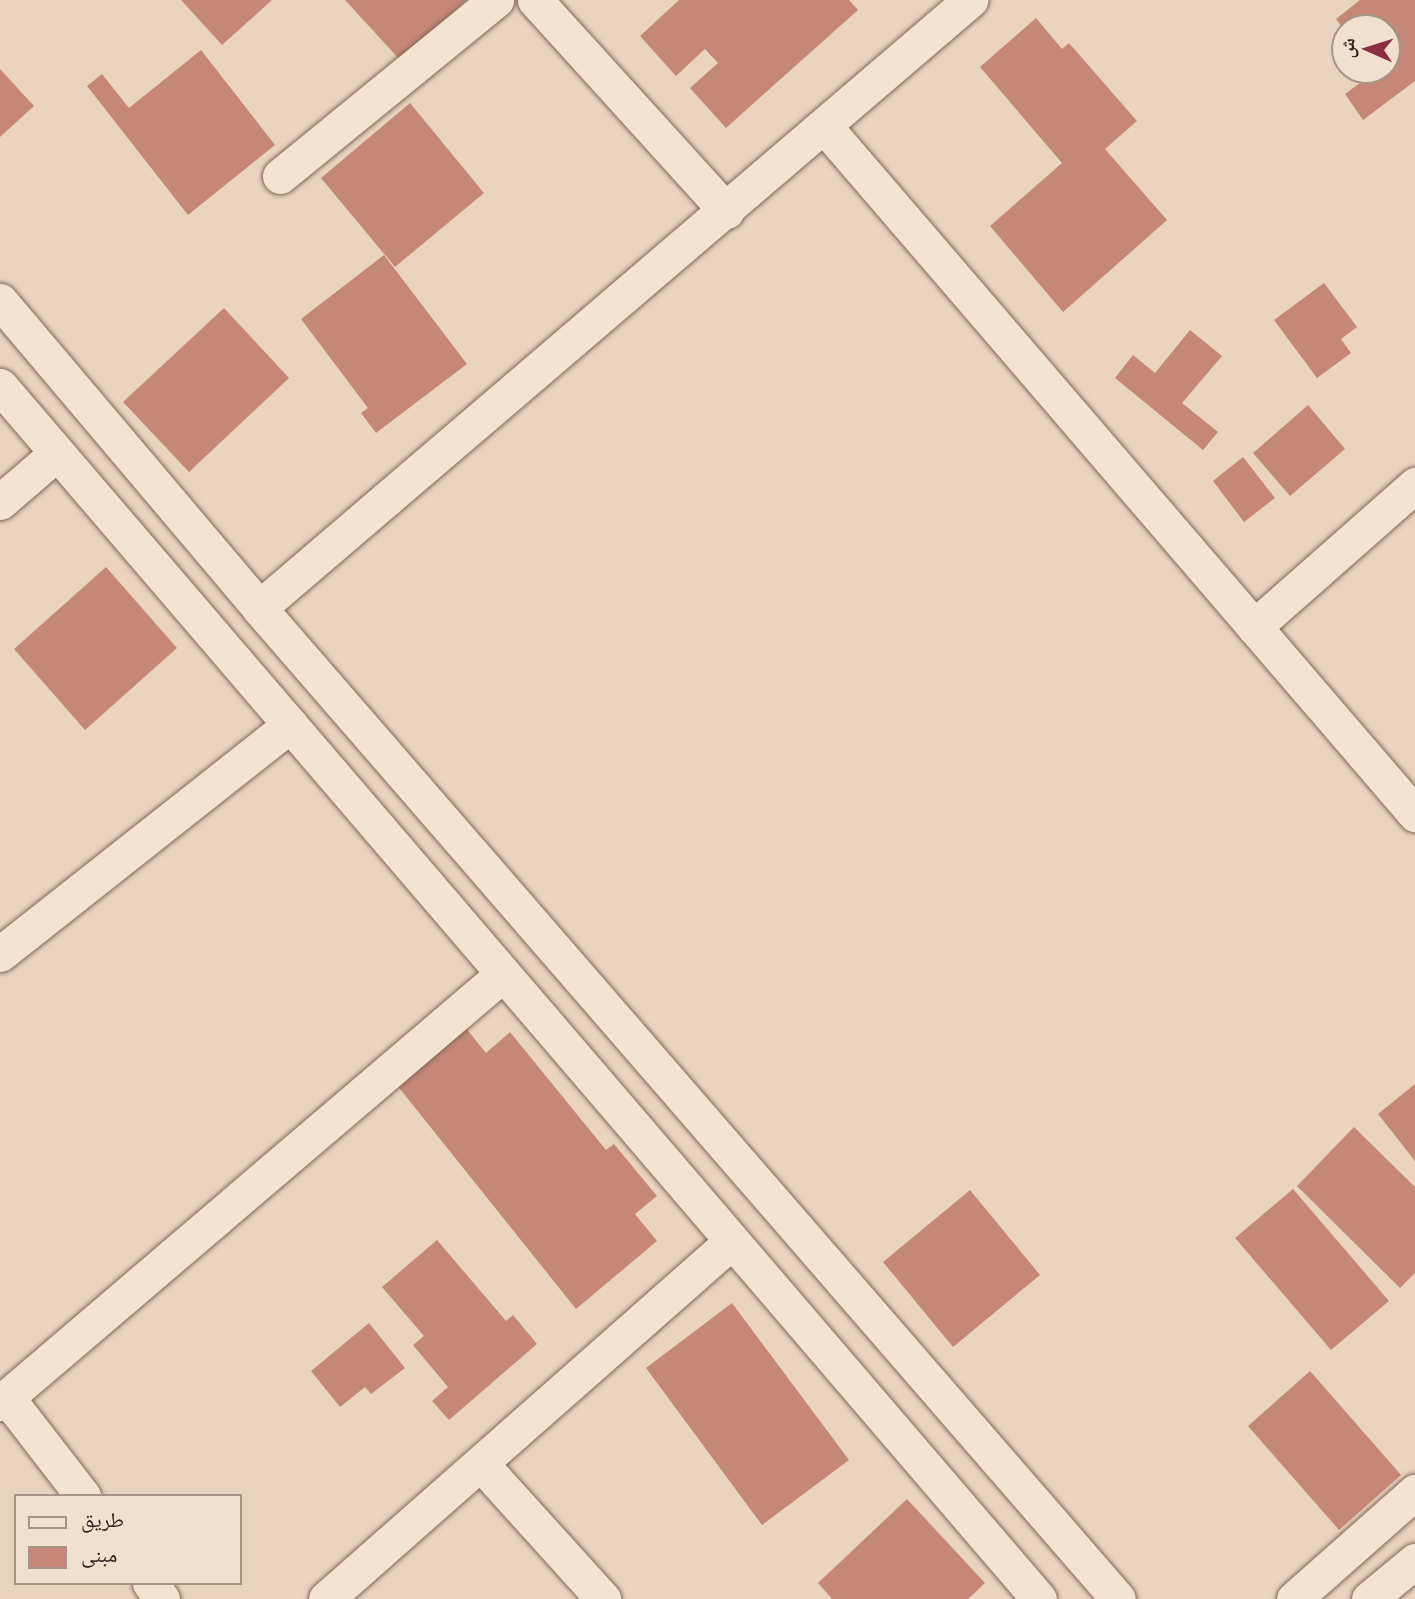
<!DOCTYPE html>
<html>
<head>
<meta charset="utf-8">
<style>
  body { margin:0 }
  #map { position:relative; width:1415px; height:1599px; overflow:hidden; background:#ead4bf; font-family:"IBM Plex Serif","Noto Naskh Arabic",serif }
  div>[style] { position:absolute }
  .building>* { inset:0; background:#c58878 }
  .roads { filter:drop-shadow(0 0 2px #816659) drop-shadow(0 0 2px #816659) }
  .minor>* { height:35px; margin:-17.5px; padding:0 17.5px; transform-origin:17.5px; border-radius:17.5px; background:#f5e3d1 }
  span { translate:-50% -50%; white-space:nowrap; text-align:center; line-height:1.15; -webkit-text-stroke:7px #f2e0ce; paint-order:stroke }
  .legend { position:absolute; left:14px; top:1494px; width:228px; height:91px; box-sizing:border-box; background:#f2e0ce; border:2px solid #a59487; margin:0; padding:9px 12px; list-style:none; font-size:21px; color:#31221c }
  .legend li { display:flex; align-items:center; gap:14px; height:35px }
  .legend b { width:35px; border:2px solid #a59487 }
  .north { position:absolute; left:1331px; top:14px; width:70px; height:70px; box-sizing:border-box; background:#f2e0ce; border:2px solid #a59487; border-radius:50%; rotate:273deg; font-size:19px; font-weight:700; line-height:28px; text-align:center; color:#31221c }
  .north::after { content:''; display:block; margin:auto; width:24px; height:32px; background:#8b2e42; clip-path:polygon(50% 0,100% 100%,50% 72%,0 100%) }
</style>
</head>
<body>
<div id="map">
  <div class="building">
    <i style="clip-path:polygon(181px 0,272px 0,222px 45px)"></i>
    <i style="clip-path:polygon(345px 0,466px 0,401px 61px)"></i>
    <i style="clip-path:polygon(679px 0,849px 0,858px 10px,726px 128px,690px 88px,718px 63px,705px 49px,676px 76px,640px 36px)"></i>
    <i style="clip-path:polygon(1360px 0,1415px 0,1415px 81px,1363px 120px,1345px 94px,1377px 70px,1387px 70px,1387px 62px,1400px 53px,1387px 28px,1377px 23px,1345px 31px,1336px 19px)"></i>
    <i style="clip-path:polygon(1036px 18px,1062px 49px,1069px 43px,1137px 121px,1105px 149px,1167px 220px,1063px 312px,990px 226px,1062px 163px,980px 67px)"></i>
    <i style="clip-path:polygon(201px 50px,275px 145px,188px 215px,87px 86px,102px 74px,129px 108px)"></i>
    <i style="clip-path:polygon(0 69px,34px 106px,0 137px)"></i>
    <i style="clip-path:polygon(410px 103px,484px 193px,395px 267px,321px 178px)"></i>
    <i style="clip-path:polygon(384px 255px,467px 364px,376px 433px,361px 413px,368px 408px,301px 319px)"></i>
    <i style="clip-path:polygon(1324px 283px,1357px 327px,1341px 339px,1351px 353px,1317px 378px,1274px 320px)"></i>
    <i style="clip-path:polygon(224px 308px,289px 378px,189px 472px,123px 402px)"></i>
    <i style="clip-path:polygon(1190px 330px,1222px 356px,1182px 403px,1218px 432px,1203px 450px,1115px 378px,1133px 355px,1155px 373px)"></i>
    <i style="clip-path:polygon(1308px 405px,1345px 449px,1290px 496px,1253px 453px)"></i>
    <i style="clip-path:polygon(1243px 457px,1275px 498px,1244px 522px,1213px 481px)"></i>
    <i style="clip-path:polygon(106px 567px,177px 648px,85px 730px,14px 649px)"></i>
    <i style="clip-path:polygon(465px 1027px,486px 1053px,510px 1032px,606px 1150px,614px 1144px,657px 1196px,635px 1214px,657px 1241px,576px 1309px,396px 1084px)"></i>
    <i style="clip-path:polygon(1415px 1084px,1415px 1161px,1378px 1114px)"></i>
    <i style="clip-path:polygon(1354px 1127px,1415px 1187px,1415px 1273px,1400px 1288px,1297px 1186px)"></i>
    <i style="clip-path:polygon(1293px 1189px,1389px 1301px,1331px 1350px,1235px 1238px)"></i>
    <i style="clip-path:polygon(970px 1190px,1040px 1275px,953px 1347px,883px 1262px)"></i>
    <i style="clip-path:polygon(437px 1240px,506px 1321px,513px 1315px,537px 1344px,449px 1420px,432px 1401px,448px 1387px,413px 1345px,424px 1336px,382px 1287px)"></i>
    <i style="clip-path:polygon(732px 1303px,849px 1460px,762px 1525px,646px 1368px)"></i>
    <i style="clip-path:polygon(369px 1323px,405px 1368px,371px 1394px,365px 1387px,340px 1407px,311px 1371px)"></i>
    <i style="clip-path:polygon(1310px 1371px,1401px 1475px,1339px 1530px,1248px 1426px)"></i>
    <i style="clip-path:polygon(907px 1499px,985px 1583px,968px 1599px,832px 1599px,818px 1583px)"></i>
  </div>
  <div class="roads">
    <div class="minor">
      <i style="left:535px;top:0;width:285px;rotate:47.8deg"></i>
      <i style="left:825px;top:127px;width:906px;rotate:49.34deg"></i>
      <i style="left:280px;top:176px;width:279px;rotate:-39.2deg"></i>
      <i style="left:0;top:301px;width:402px;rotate:49.8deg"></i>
      <i style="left:259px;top:608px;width:1311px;rotate:49.08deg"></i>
      <i style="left:0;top:386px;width:1597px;rotate:49.42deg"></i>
      <i style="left:0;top:502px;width:75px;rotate:-40.7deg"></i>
      <i style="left:259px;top:608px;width:936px;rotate:-40.53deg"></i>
      <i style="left:1254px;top:627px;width:215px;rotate:-41.4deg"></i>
      <i style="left:0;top:954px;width:370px;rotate:-38.3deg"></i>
      <i style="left:8px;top:1399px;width:123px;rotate:52.3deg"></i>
      <i style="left:0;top:1403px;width:661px;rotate:-40.46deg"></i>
      <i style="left:482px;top:1465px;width:181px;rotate:47.9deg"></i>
      <i style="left:150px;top:1583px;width:20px;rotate:53deg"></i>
      <i style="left:326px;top:1599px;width:541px;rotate:-41.4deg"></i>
      <i style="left:1294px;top:1599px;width:162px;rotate:-41.5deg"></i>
      <i style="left:1369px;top:1599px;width:60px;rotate:-39.6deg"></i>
    </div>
  </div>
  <ul class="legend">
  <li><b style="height:9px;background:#f5e3d1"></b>طريق</li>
  <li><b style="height:19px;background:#c58878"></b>مبنى</li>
  </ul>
  <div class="north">ش</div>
</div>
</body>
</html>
